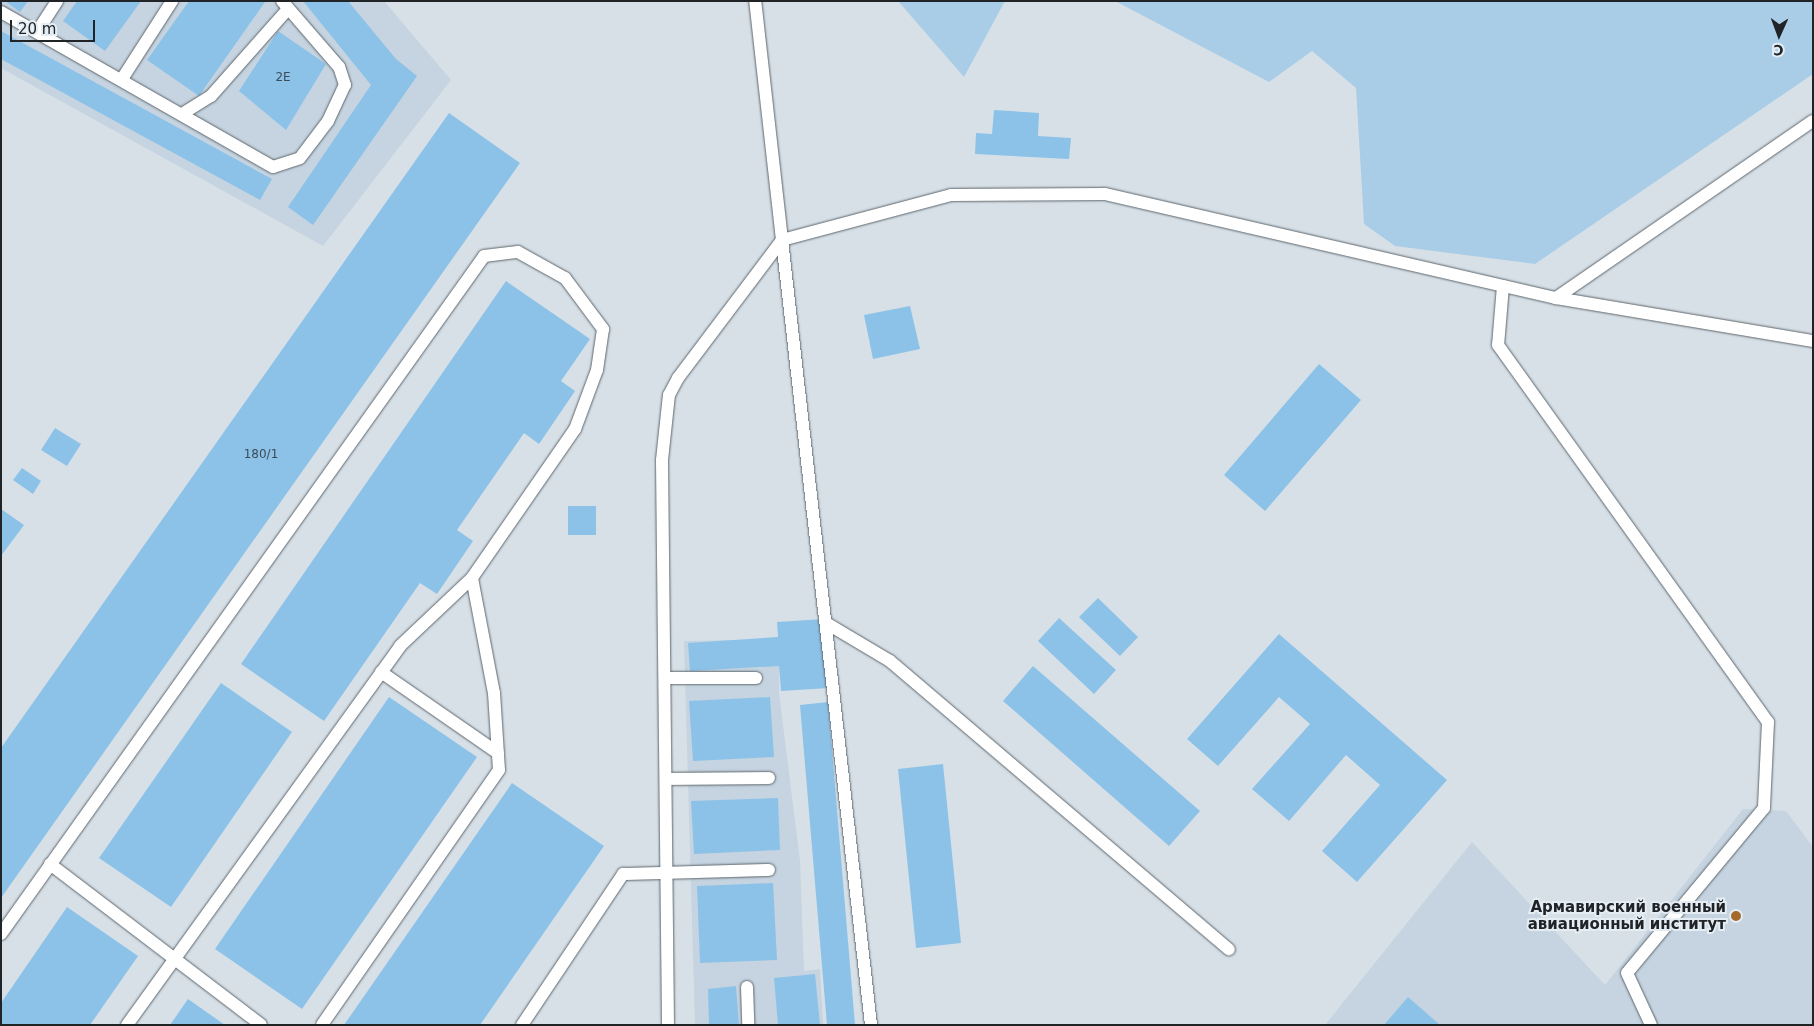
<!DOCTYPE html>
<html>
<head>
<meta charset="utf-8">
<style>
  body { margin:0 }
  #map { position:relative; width:1814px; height:1026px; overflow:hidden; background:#d7e0e7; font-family:"DejaVu Sans",sans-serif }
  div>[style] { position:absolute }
  .built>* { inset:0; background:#c5d4e0 }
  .green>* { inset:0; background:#aacde7 }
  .building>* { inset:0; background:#8cc2e8 }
  .roads { filter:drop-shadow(0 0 1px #5e666c) drop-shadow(0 0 1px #5e666c) }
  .service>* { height:12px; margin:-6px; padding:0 6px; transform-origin:6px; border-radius:6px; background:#fff }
  .dots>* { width:14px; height:14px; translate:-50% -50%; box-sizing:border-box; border:2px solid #e4edf4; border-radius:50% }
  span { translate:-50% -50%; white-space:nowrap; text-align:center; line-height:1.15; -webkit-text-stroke:4px #e4edf4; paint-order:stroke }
  .number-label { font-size:12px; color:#3c4c57 }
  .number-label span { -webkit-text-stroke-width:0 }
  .poi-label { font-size:15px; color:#212427; font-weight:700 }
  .right { translate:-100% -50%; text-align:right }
  .frame { position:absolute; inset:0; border:2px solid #212427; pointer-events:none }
  .north { position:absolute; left:1754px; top:10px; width:50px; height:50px; -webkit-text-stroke:4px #e4edf4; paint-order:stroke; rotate:182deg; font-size:14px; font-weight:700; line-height:20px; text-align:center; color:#212427 }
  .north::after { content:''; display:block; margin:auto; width:18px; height:22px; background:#212427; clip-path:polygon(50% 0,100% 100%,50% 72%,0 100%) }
  .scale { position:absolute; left:10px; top:20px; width:85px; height:22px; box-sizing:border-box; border:2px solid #212427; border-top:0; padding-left:6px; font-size:15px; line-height:18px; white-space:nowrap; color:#212427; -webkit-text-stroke:4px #e4edf4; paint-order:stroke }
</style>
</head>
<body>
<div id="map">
  <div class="built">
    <i style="clip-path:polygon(1px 1px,384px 1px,451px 80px,323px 246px,1px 68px)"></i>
    <i style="clip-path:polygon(739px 640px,779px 666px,779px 693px,800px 861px,804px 971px,820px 969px,823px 1025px,695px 1025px,684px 641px)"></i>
    <i style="clip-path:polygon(1743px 809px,1786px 811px,1813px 847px,1813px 1025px,1325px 1025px,1472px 842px,1605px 985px)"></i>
  </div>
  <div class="green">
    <i style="clip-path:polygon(898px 1px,1005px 1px,964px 77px)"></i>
    <i style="clip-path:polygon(1115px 1px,1813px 1px,1813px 74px,1535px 264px,1395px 246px,1364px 224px,1356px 88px,1312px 51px,1269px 82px)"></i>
  </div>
  <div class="building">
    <i style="clip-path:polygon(5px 1px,28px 1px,20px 12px)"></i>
    <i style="clip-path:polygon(77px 1px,141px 1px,105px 51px,63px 21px)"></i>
    <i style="clip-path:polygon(189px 1px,265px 2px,199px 96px,147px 60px)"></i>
    <i style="clip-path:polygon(303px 1px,348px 1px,396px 59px,417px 76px,313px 225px,288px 207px,371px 85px)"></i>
    <i style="clip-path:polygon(1px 31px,272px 179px,260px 200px,1px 59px)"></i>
    <i style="clip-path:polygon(278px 31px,326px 64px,286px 130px,239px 91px)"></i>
    <i style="clip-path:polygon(994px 110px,1039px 113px,1038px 136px,1071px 138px,1069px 159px,975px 154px,976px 133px,992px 134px)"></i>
    <i style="clip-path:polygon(449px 113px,520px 163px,1px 898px,1px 748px)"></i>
    <i style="clip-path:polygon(506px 281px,590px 339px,561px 381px,575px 391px,539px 444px,524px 433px,457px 530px,473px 541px,437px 594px,420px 583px,324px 721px,241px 664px)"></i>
    <i style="clip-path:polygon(910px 306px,920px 349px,873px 359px,864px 315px)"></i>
    <i style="clip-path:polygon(1319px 364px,1361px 400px,1265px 511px,1224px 475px)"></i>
    <i style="clip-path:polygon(55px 428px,81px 444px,67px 466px,41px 450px)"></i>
    <i style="clip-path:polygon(22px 468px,41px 481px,33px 494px,13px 480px)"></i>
    <i style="clip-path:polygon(568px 506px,596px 506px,596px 535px,568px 535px)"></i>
    <i style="clip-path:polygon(1px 509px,24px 525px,1px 556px)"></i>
    <i style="clip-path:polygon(1098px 598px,1138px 637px,1120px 656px,1079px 617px)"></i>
    <i style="clip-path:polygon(1059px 618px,1116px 670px,1094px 694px,1038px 641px)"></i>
    <i style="clip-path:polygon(824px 619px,829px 688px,781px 691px,779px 666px,690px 671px,688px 643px,778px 637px,777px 622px)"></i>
    <i style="clip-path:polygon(1279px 634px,1447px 780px,1357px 882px,1322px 851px,1380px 785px,1346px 755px,1289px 821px,1252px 789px,1310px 724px,1279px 697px,1218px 766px,1187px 739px)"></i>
    <i style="clip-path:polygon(1033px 666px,1200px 811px,1169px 846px,1003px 701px)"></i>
    <i style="clip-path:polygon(221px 683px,292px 732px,171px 907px,99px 858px)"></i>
    <i style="clip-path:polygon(389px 697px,477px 757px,302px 1009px,215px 949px)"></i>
    <i style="clip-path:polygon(770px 697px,774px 757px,693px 761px,689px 701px)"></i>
    <i style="clip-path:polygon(828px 702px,855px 1025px,827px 1025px,800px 705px)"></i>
    <i style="clip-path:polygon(943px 764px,961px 943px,916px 948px,898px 769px)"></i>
    <i style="clip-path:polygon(512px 783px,604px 846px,480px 1025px,344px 1025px)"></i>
    <i style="clip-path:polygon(778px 798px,780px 850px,694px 854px,691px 801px)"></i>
    <i style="clip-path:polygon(773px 883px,777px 960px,700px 963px,697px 886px)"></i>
    <i style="clip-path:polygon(67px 907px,138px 956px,90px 1025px,1px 1025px,1px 1003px)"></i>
    <i style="clip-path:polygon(815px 974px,820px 1025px,778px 1025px,774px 978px)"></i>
    <i style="clip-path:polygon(736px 986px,739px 1025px,709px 1025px,708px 989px)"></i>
    <i style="clip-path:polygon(1408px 997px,1440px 1025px,1384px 1025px)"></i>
    <i style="clip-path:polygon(188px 999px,225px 1025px,170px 1025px)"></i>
  </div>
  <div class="roads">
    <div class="service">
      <i style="left:1px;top:12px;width:313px;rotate:29.7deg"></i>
      <i style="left:273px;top:167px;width:28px;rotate:-18deg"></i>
      <i style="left:300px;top:158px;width:46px;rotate:-52.9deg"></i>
      <i style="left:328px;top:121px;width:40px;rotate:-65deg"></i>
      <i style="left:345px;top:85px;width:19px;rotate:-108deg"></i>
      <i style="left:339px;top:67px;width:87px;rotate:-130.8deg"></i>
      <i style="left:37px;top:32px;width:37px;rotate:-57deg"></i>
      <i style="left:122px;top:79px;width:93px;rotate:-57.3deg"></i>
      <i style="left:182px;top:114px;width:34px;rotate:-32deg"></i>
      <i style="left:211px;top:96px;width:116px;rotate:-48.5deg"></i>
      <i style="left:1503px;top:286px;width:59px;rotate:94.8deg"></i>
      <i style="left:1498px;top:345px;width:464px;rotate:54.4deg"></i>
      <i style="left:1768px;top:722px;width:86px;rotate:92.7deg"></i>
      <i style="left:1764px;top:808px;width:214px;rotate:129.7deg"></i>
      <i style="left:1627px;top:973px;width:57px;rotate:65.2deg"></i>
      <i style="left:1556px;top:298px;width:312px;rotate:-34.6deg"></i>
      <i style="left:826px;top:623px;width:74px;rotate:30.7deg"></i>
      <i style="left:890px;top:661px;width:445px;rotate:40.4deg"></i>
      <i style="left:381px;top:672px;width:142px;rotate:34.7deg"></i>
      <i style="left:666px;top:678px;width:90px"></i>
      <i style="left:668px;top:779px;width:101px;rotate:-0.6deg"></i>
      <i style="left:50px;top:864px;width:265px;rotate:37.3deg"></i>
      <i style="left:1px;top:934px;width:832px;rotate:-54.53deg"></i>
      <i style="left:484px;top:256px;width:34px;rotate:-7deg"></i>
      <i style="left:518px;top:252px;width:54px;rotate:29deg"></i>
      <i style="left:565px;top:278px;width:64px;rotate:53.3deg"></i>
      <i style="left:603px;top:329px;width:41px;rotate:98.3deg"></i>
      <i style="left:597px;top:370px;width:63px;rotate:110.4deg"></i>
      <i style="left:575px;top:429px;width:181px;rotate:124.7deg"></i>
      <i style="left:472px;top:578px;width:117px;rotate:79.2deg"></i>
      <i style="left:494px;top:693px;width:77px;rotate:86.3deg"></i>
      <i style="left:499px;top:770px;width:310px;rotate:124.8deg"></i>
      <i style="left:747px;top:987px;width:38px;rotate:88deg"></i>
      <i style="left:127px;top:1025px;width:467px;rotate:-54.2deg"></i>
      <i style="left:400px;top:646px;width:99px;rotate:-43.4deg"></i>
      <i style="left:522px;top:1025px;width:182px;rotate:-56.2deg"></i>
      <i style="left:623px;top:874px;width:146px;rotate:-1.6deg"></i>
      <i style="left:668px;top:1025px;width:565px;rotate:-90.61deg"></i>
      <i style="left:662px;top:460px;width:65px;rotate:-83.9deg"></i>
      <i style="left:669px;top:395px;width:19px;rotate:-62deg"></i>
      <i style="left:678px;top:378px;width:173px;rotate:-53deg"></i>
      <i style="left:782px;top:240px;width:241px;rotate:-96.4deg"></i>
      <i style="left:871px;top:1025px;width:790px;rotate:-96.47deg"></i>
      <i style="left:782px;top:240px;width:175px;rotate:-14.9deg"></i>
      <i style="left:951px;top:195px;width:154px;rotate:-0.4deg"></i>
      <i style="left:1105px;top:194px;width:463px;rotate:13deg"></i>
      <i style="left:1556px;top:298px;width:261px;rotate:9.5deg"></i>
    </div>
  </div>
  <div class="dots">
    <i style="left:1736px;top:916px;background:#a6692c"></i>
  </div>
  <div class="number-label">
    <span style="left:283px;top:78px">2Е</span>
    <span style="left:261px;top:455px">180/1</span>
  </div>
  <div class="poi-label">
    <span class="right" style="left:1726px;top:916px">Армавирский военный<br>авиационный институт</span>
  </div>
  <div class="frame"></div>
  <div class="north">С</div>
  <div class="scale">20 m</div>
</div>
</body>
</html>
